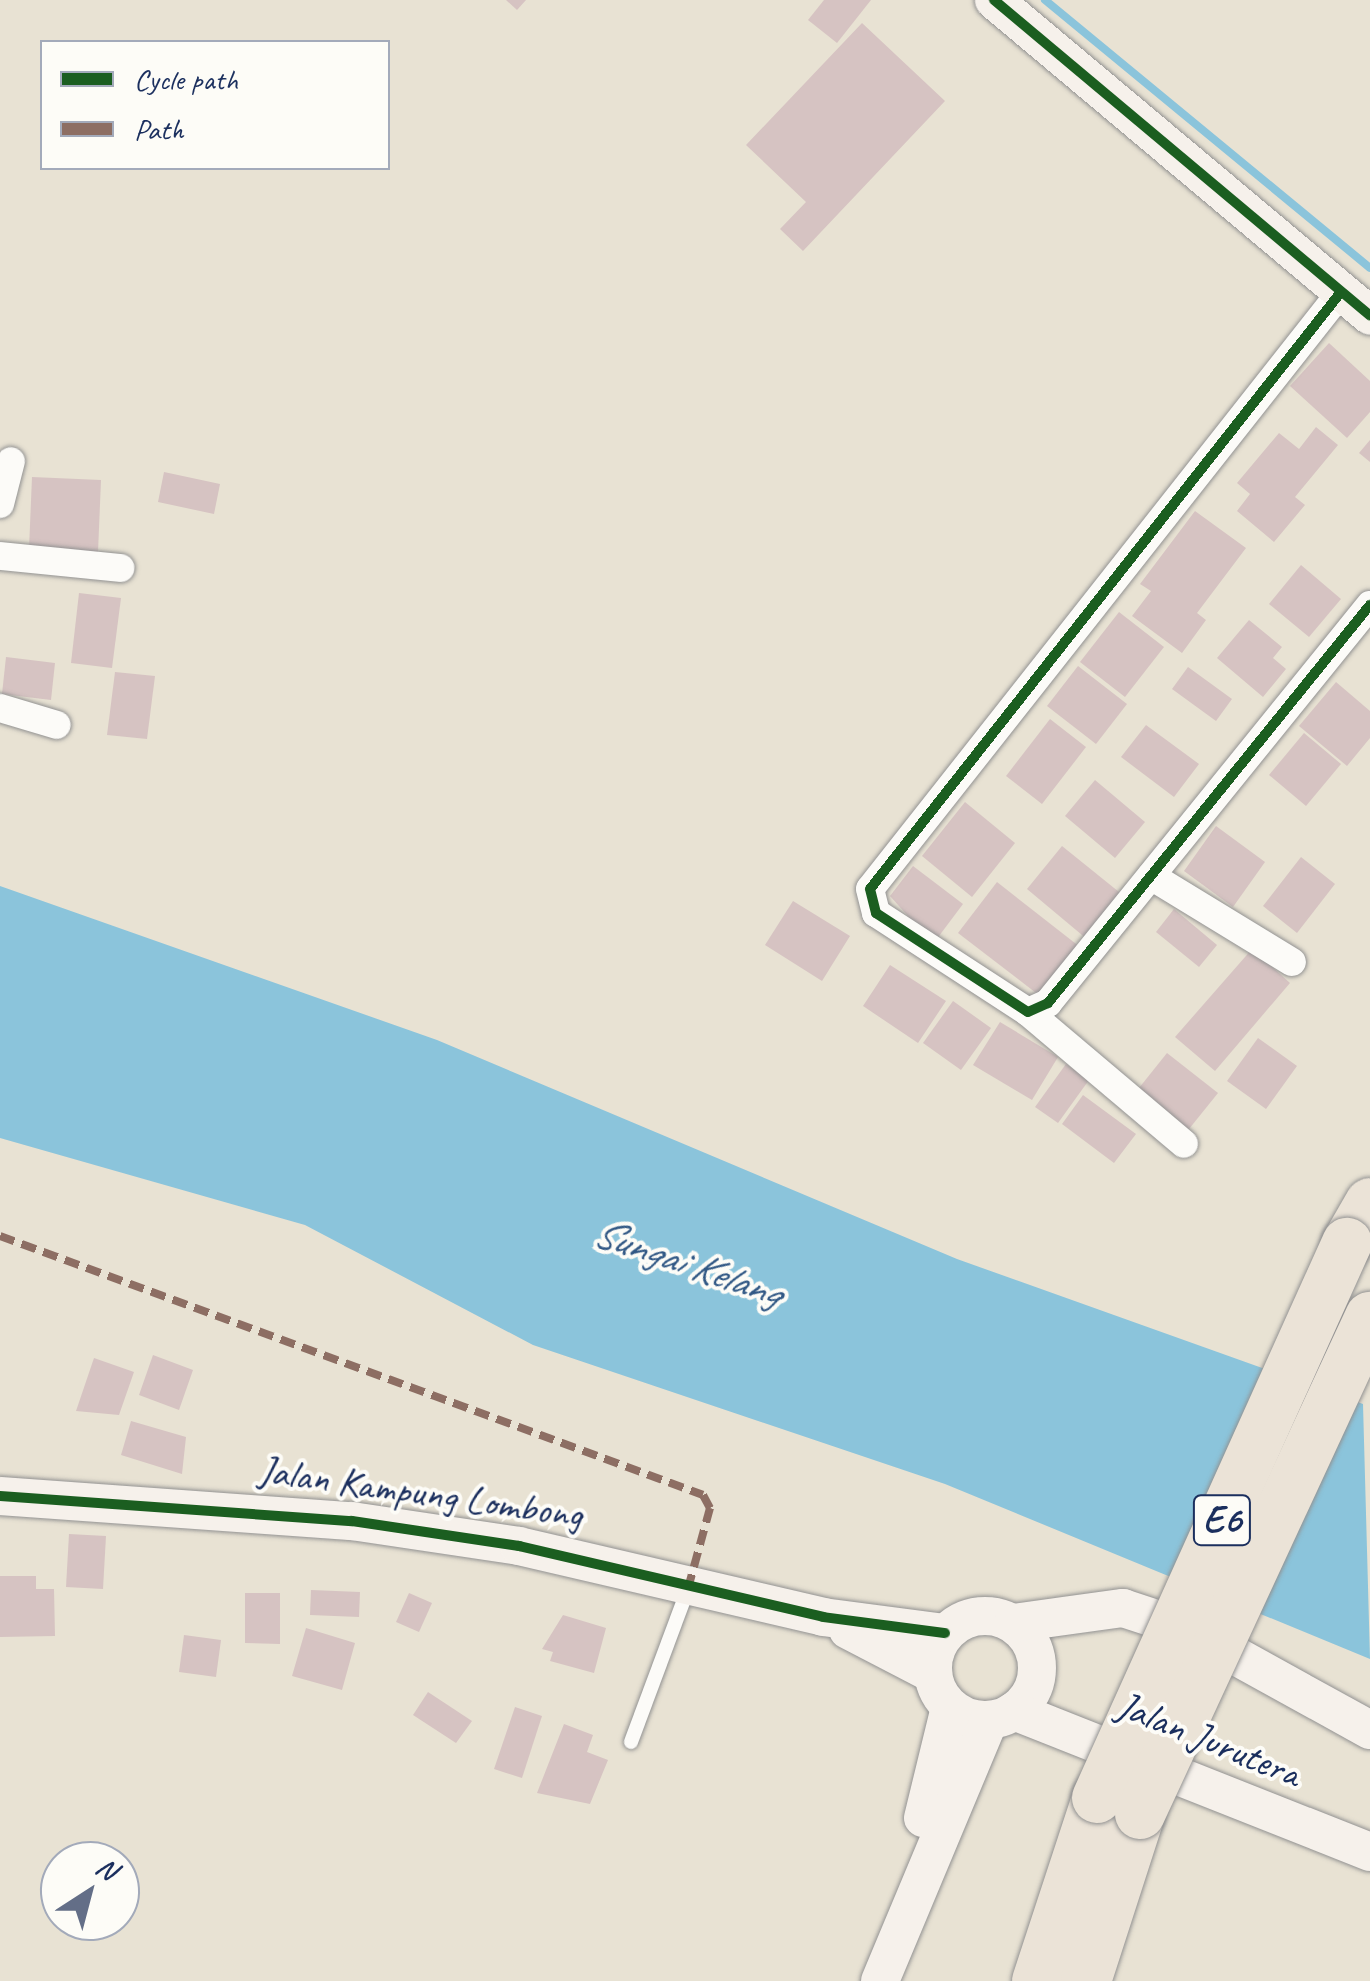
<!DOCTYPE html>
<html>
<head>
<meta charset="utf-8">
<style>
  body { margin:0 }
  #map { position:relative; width:1370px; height:1981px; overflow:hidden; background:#e8e2d3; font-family:Caveat,sans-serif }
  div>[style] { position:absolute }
  .water>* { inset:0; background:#8bc4db }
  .stream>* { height:8px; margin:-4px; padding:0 4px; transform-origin:4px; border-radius:4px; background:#8bc4db }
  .building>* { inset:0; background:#d6c3c2 }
  .roads { filter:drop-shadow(0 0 2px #929292) drop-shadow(0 0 2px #929292) }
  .lane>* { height:14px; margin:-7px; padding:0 7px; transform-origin:7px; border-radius:7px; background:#fcfbf8 }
  .street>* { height:28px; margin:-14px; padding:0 14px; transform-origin:14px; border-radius:14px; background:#fcfbf8 }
  .secondary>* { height:38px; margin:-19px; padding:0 19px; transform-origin:19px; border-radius:19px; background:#f6f1eb }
  .secondary>.ring { margin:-19px; padding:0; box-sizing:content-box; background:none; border:38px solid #f6f1eb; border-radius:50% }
  .highway>* { height:50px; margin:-25px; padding:0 25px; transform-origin:25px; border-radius:25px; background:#ebe3d7 }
  .bridges { filter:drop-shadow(0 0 2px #929292) drop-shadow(0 0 2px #929292) }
  .highway-bridge>* { height:50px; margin:-25px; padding:0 25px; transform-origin:25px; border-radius:25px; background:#ebe3d7 }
  .quiet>* { height:8px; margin-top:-4px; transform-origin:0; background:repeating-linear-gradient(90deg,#8d6e63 0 15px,transparent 0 23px) }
  .cycleway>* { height:10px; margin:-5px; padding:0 5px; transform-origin:5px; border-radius:5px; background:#1b5e20 }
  span { translate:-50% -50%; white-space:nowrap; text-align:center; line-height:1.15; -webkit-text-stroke:8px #fdfcf7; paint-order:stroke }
  .shield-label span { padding:2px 8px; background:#fdfcf7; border:2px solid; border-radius:8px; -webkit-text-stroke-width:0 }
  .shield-label { font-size:38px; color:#1b2f5e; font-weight:700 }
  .street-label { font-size:40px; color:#1b2f5e }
  .water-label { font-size:42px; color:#315885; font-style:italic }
  .legend { position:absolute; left:40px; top:40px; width:350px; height:130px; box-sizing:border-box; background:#fdfcf7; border:2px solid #a3aaba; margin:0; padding:12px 18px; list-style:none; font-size:30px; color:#1b2f5e }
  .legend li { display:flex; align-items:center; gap:20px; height:50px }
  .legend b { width:50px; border:2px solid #a3aaba }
  .north { position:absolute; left:40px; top:1841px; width:100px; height:100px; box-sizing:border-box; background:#fdfcf7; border:2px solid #a3aaba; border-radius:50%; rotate:36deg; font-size:28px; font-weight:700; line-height:40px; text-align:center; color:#1b2f5e }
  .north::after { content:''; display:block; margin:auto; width:35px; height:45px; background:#636e87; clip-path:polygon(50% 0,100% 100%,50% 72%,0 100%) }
</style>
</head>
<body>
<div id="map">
  <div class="water">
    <i style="clip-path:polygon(0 886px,437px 1040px,957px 1259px,1363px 1404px,1370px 1659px,945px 1484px,533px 1345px,305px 1225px,0 1138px)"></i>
  </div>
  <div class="stream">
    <i style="left:1045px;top:0;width:421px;rotate:39.5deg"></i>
  </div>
  <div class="building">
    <i style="clip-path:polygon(506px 0,526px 0,517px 10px)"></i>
    <i style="clip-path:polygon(824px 0,871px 0,837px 43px,808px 20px)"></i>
    <i style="clip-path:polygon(862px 23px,945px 101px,803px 251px,780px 229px,806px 202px,746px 145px)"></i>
    <i style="clip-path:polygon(1329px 343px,1370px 381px,1370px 412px,1347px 438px,1290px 386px)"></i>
    <i style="clip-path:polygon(1316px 427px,1338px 445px,1295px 497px,1305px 505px,1274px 542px,1237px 511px,1250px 494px,1237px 483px,1279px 433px,1299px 449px)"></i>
    <i style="clip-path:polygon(1370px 440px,1370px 462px,1359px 453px)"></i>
    <i style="clip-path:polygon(164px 472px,220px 484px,214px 514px,158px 502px)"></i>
    <i style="clip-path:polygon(32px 477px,101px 480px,98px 552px,29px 549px)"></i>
    <i style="clip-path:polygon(1195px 511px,1246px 548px,1197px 613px,1206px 620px,1182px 653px,1132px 616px,1151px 591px,1140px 584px)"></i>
    <i style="clip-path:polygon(1301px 565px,1341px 599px,1309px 637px,1269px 604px)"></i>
    <i style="clip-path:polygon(79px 593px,121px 598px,112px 668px,71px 663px)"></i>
    <i style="clip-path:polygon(1119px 612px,1164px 647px,1125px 697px,1080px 662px)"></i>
    <i style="clip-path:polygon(1249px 620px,1282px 647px,1273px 658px,1286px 669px,1263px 697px,1217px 658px)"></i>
    <i style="clip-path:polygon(6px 657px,55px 663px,51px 700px,2px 694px)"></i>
    <i style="clip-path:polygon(1078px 666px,1127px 704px,1096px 744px,1047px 706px)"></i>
    <i style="clip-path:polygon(1188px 667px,1232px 699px,1216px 721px,1172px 689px)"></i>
    <i style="clip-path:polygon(115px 672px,155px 676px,147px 739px,107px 735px)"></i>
    <i style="clip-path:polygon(1336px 682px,1370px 711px,1370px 738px,1347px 766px,1299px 726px)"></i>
    <i style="clip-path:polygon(1050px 719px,1086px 747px,1042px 804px,1006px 776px)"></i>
    <i style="clip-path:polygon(1146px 725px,1199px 764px,1174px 797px,1121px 757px)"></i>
    <i style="clip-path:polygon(1304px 733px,1341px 764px,1306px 806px,1269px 775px)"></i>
    <i style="clip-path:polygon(1095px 780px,1145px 822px,1115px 858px,1065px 816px)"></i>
    <i style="clip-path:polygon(965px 802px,1015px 843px,972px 897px,922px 856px)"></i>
    <i style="clip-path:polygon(1216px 826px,1265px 862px,1233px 907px,1184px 871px)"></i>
    <i style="clip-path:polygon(1062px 846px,1124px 896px,1088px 940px,1027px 889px)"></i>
    <i style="clip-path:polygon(1301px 857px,1335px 884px,1297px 933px,1263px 906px)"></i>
    <i style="clip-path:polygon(913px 866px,963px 904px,933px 944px,890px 896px)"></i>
    <i style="clip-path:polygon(997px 882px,1080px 947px,1040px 996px,958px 933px)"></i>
    <i style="clip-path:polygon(793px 901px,850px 936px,822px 981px,765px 945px)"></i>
    <i style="clip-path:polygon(1174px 909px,1217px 945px,1199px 967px,1156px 932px)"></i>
    <i style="clip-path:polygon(1252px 949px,1290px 983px,1215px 1071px,1175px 1037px)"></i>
    <i style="clip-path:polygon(890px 965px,946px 1001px,918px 1043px,863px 1006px)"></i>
    <i style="clip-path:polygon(953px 1001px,991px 1028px,961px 1070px,923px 1043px)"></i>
    <i style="clip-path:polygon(1000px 1022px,1058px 1057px,1032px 1100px,973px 1065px)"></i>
    <i style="clip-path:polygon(1258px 1038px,1297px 1066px,1266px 1109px,1227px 1081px)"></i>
    <i style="clip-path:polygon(1167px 1053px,1218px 1093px,1185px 1134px,1135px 1093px)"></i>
    <i style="clip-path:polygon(1066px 1064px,1089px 1080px,1058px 1123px,1035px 1107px)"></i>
    <i style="clip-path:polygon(1083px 1095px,1136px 1134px,1114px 1163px,1062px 1124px)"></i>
    <i style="clip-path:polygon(153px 1355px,193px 1370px,179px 1410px,139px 1395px)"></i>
    <i style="clip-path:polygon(94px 1358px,134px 1372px,119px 1415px,76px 1411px)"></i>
    <i style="clip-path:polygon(131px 1421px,186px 1437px,182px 1474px,121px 1455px)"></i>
    <i style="clip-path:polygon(69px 1534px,106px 1536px,103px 1589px,66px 1587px)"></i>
    <i style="clip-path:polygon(0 1576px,36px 1576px,36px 1589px,54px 1589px,55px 1636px,0 1637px)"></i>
    <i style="clip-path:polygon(311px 1590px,360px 1592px,359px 1617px,310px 1615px)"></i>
    <i style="clip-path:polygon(245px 1593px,280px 1593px,280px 1644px,245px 1643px)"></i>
    <i style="clip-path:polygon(409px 1593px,432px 1603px,419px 1632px,396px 1622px)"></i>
    <i style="clip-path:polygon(563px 1615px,606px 1628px,594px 1673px,550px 1661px,553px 1652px,542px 1649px)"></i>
    <i style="clip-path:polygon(306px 1628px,355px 1643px,342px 1690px,292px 1676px)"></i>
    <i style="clip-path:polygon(184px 1635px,221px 1640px,216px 1677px,179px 1672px)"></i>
    <i style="clip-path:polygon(428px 1692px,472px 1721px,456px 1743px,413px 1715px)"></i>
    <i style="clip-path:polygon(515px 1707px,542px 1716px,522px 1778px,494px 1769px)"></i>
    <i style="clip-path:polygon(564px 1724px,593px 1735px,587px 1752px,608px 1760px,590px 1804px,537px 1793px)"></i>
  </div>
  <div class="roads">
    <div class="lane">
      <i style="left:631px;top:1742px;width:166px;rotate:-69.6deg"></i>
    </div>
    <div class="street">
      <i style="left:1341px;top:292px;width:760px;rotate:128.27deg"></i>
      <i style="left:870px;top:889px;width:25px;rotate:76deg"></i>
      <i style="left:876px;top:913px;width:181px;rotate:33.1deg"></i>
      <i style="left:1028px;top:1012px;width:22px;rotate:-24deg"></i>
      <i style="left:1048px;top:1003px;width:512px;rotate:-51.03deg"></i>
      <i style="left:0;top:504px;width:44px;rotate:-75.7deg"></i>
      <i style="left:0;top:556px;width:121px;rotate:5.7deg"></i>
      <i style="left:0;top:708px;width:59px;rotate:16.6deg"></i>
      <i style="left:1151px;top:876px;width:165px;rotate:31.4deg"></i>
      <i style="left:1028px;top:1012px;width:204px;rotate:40.2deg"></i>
    </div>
    <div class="secondary">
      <i style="left:994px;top:0;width:491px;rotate:40deg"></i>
      <i style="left:0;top:1496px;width:353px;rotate:4.1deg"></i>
      <i style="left:352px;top:1521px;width:169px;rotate:8.5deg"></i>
      <i style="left:519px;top:1546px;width:312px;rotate:13.1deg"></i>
      <i style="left:823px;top:1617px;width:123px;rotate:7.5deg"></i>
      <i class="ring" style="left:933px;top:1616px;width:66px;height:66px"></i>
      <i style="left:1013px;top:1623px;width:111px;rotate:-7.8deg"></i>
      <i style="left:1123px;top:1608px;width:67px;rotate:18.2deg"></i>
      <i style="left:1187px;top:1629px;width:209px;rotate:28.9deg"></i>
      <i style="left:848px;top:1630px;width:96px;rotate:27.4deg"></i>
      <i style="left:1014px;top:1711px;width:383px;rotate:21.6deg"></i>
      <i style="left:923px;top:1818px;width:114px;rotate:-76.3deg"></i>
      <i style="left:880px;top:1981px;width:283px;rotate:-67.3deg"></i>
    </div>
    <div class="highway">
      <i style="left:1347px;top:1243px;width:46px;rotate:-60.1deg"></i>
      <i style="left:1037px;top:1981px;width:193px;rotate:-71.8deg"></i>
      <i style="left:1086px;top:1981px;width:176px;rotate:-72.1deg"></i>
    </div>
  </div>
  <div class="bridges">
    <div class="highway-bridge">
      <i style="left:1097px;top:1798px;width:609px;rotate:-65.75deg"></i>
      <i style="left:1140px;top:1814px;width:548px;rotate:-65.17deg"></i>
    </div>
  </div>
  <div class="quiet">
    <i style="left:0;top:1236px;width:749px;rotate:20.22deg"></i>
    <i style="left:703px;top:1495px;width:15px;rotate:62deg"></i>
    <i style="left:710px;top:1508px;width:80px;rotate:105.3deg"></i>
  </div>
  <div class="cycleway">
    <i style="left:994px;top:0;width:491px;rotate:40deg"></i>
    <i style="left:1341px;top:292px;width:760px;rotate:128.27deg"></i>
    <i style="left:870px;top:889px;width:25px;rotate:76deg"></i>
    <i style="left:876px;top:913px;width:181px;rotate:33.1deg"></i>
    <i style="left:1028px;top:1012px;width:22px;rotate:-24deg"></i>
    <i style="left:1048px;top:1003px;width:512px;rotate:-51.03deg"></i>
    <i style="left:0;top:1496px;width:353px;rotate:4.1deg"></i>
    <i style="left:352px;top:1521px;width:169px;rotate:8.5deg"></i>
    <i style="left:519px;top:1546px;width:312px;rotate:13.1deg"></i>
    <i style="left:823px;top:1617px;width:123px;rotate:7.5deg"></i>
  </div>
  <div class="shield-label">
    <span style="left:1222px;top:1520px">E6</span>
  </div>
  <div class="street-label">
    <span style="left:421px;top:1492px;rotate:8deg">Jalan Kampung Lombong</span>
    <span style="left:1209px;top:1739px;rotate:22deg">Jalan Jurutera</span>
  </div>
  <div class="water-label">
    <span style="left:687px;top:1263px;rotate:19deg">Sungai Kelang</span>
  </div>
  <ul class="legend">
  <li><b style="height:12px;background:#1b5e20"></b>Cycle path</li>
  <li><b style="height:12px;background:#8d6e63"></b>Path</li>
  </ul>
  <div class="north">N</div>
</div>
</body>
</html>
